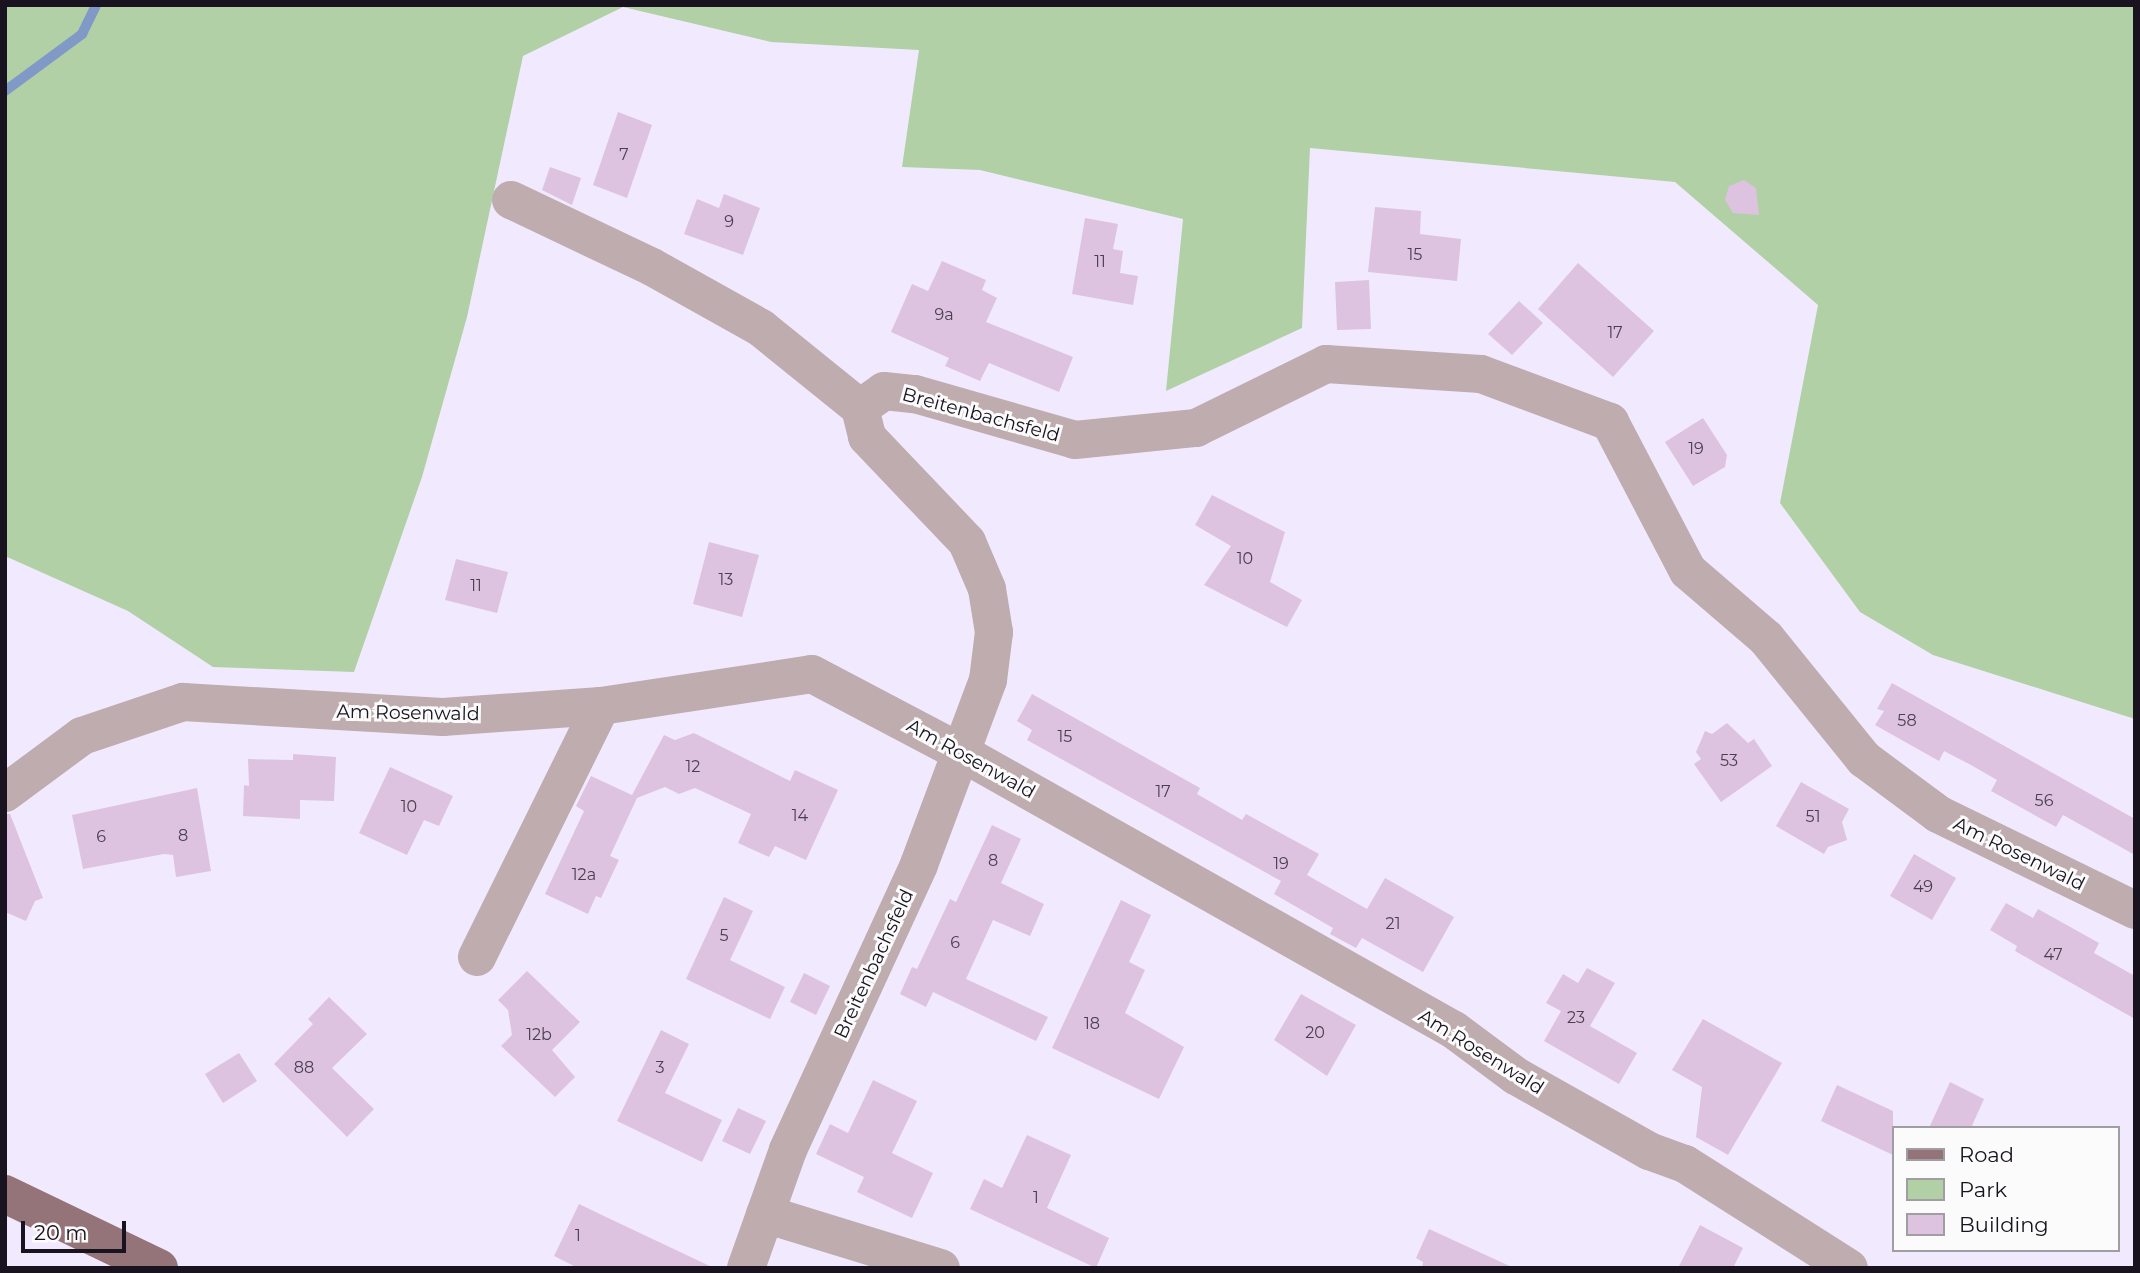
<!DOCTYPE html>
<html>
<head>
<meta charset="utf-8">
<style>
  body { margin:0 }
  #map { position:relative; width:2140px; height:1273px; overflow:hidden; background:#f1eafe; font-family:Montserrat,sans-serif }
  div>[style] { position:absolute }
  .green>* { inset:0; background:#b1d0a6 }
  .stream>* { height:10px; margin:-5px; padding:0 5px; transform-origin:5px; border-radius:5px; background:#8099c6 }
  .building>* { inset:0; background:#ddc3df }
  .minor>* { height:38px; margin:-19px; padding:0 19px; transform-origin:19px; border-radius:19px; background:#beacae }
  .major>* { height:38px; margin:-19px; padding:0 19px; transform-origin:19px; border-radius:19px; background:#957479 }
  span { translate:-50% -50%; white-space:nowrap; text-align:center; line-height:1.15; -webkit-text-stroke:6px #fbfbfb; paint-order:stroke }
  .number-label { font-size:16px; color:#493f4f }
  .number-label span { -webkit-text-stroke-width:0 }
  .street-label { font-size:19px; color:#18131f }
  .frame { position:absolute; inset:0; border:7px solid #18131f; pointer-events:none }
  .legend { position:absolute; left:1892px; top:1126px; width:228px; height:126px; box-sizing:border-box; background:#fbfbfb; border:2px solid #a09ea3; margin:0; padding:9px 12px; list-style:none; font-size:21px; color:#18131f }
  .legend li { display:flex; align-items:center; gap:14px; height:35px }
  .legend b { width:35px; border:2px solid #a09ea3 }
  .scale { position:absolute; left:21px; top:1221px; width:105px; height:32px; box-sizing:border-box; border:4px solid #18131f; border-top:0; padding-left:9px; font-size:21px; line-height:24px; white-space:nowrap; color:#18131f; -webkit-text-stroke:5px #fbfbfb; paint-order:stroke }
</style>
</head>
<body>
<div id="map">
  <div class="green">
    <i style="clip-path:polygon(5px 5px,2135px 5px,2135px 719px,1933px 655px,1860px 612px,1780px 503px,1818px 305px,1675px 182px,1310px 148px,1302px 328px,1166px 391px,1183px 219px,980px 170px,902px 167px,919px 50px,771px 42px,623px 7px,523px 56px,467px 317px,422px 477px,354px 672px,213px 667px,128px 611px,5px 556px)"></i>
  </div>
  <div class="stream">
    <i style="left:5px;top:91px;width:96px;rotate:-36.5deg"></i>
    <i style="left:82px;top:34px;width:32px;rotate:-64deg"></i>
  </div>
  <div class="building">
    <i style="clip-path:polygon(618px 112px,652px 125px,627px 198px,593px 185px)"></i>
    <i style="clip-path:polygon(550px 167px,581px 178px,572px 205px,542px 190px)"></i>
    <i style="clip-path:polygon(1744px 180px,1756px 188px,1759px 215px,1733px 213px,1725px 200px,1729px 186px)"></i>
    <i style="clip-path:polygon(724px 194px,760px 208px,743px 255px,684px 234px,697px 199px,719px 208px)"></i>
    <i style="clip-path:polygon(1375px 207px,1421px 211px,1420px 234px,1461px 239px,1457px 281px,1368px 272px)"></i>
    <i style="clip-path:polygon(1085px 218px,1118px 224px,1113px 249px,1123px 251px,1120px 273px,1138px 276px,1133px 305px,1072px 294px)"></i>
    <i style="clip-path:polygon(942px 261px,986px 280px,982px 290px,997px 298px,986px 322px,1073px 357px,1059px 392px,989px 363px,980px 381px,945px 366px,949px 358px,891px 332px,912px 284px,928px 291px)"></i>
    <i style="clip-path:polygon(1578px 263px,1654px 331px,1613px 377px,1538px 309px)"></i>
    <i style="clip-path:polygon(1369px 280px,1371px 329px,1337px 330px,1335px 282px)"></i>
    <i style="clip-path:polygon(1519px 301px,1543px 323px,1512px 355px,1488px 334px)"></i>
    <i style="clip-path:polygon(1703px 418px,1727px 455px,1725px 467px,1693px 486px,1665px 442px)"></i>
    <i style="clip-path:polygon(1212px 495px,1285px 532px,1270px 582px,1302px 600px,1287px 627px,1204px 585px,1231px 546px,1195px 525px)"></i>
    <i style="clip-path:polygon(709px 542px,759px 555px,742px 617px,693px 604px)"></i>
    <i style="clip-path:polygon(456px 559px,508px 572px,497px 613px,445px 600px)"></i>
    <i style="clip-path:polygon(1892px 683px,2135px 819px,2135px 855px,2063px 815px,2056px 827px,1991px 791px,1997px 780px,1971px 765px,1944px 751px,1939px 761px,1875px 725px,1884px 711px,1877px 709px)"></i>
    <i style="clip-path:polygon(1032px 694px,1200px 788px,1197px 794px,1242px 820px,1246px 814px,1319px 854px,1307px 875px,1367px 909px,1385px 878px,1454px 917px,1423px 972px,1362px 938px,1356px 948px,1330px 934px,1333px 928px,1274px 894px,1281px 881px,1027px 740px,1032px 730px,1017px 721px)"></i>
    <i style="clip-path:polygon(1727px 723px,1748px 743px,1754px 739px,1772px 766px,1721px 802px,1694px 764px,1701px 759px,1696px 752px,1705px 731px,1712px 734px)"></i>
    <i style="clip-path:polygon(694px 733px,790px 781px,795px 770px,838px 790px,806px 860px,775px 846px,769px 857px,738px 843px,751px 814px,695px 788px,679px 794px,665px 787px,637px 798px,610px 856px,619px 860px,601px 898px,596px 896px,588px 914px,545px 894px,584px 811px,576px 806px,591px 776px,632px 795px,664px 735px,675px 740px)"></i>
    <i style="clip-path:polygon(293px 754px,336px 757px,334px 801px,300px 800px,300px 819px,243px 816px,244px 785px,249px 786px,248px 759px,293px 760px)"></i>
    <i style="clip-path:polygon(390px 767px,453px 796px,439px 826px,424px 820px,407px 855px,359px 833px)"></i>
    <i style="clip-path:polygon(1801px 782px,1849px 809px,1842px 822px,1847px 840px,1828px 847px,1824px 854px,1776px 826px)"></i>
    <i style="clip-path:polygon(197px 788px,211px 871px,176px 877px,173px 855px,164px 854px,83px 869px,72px 815px)"></i>
    <i style="clip-path:polygon(5px 814px,10px 814px,43px 898px,35px 901px,26px 921px,5px 912px)"></i>
    <i style="clip-path:polygon(992px 825px,1021px 839px,1001px 883px,1044px 904px,1030px 936px,993px 920px,966px 979px,1048px 1017px,1036px 1041px,933px 992px,926px 1007px,900px 994px,912px 967px,917px 969px,950px 899px,956px 902px)"></i>
    <i style="clip-path:polygon(1914px 854px,1956px 878px,1932px 920px,1890px 896px)"></i>
    <i style="clip-path:polygon(724px 897px,753px 911px,730px 960px,785px 987px,770px 1019px,686px 979px)"></i>
    <i style="clip-path:polygon(1121px 900px,1151px 915px,1129px 962px,1145px 970px,1125px 1013px,1184px 1047px,1159px 1099px,1052px 1048px)"></i>
    <i style="clip-path:polygon(2006px 903px,2033px 918px,2038px 909px,2099px 943px,2094px 953px,2135px 976px,2135px 1019px,2015px 951px,2017px 946px,1990px 930px)"></i>
    <i style="clip-path:polygon(1587px 968px,1615px 983px,1590px 1026px,1637px 1053px,1619px 1084px,1544px 1041px,1561px 1011px,1546px 1003px,1563px 974px,1578px 983px)"></i>
    <i style="clip-path:polygon(527px 971px,580px 1022px,552px 1050px,575px 1077px,555px 1097px,501px 1046px,512px 1035px,508px 1010px,498px 1000px)"></i>
    <i style="clip-path:polygon(804px 973px,830px 986px,816px 1015px,790px 1002px)"></i>
    <i style="clip-path:polygon(1301px 994px,1356px 1025px,1327px 1076px,1274px 1040px)"></i>
    <i style="clip-path:polygon(329px 997px,367px 1034px,332px 1068px,374px 1109px,347px 1137px,274px 1064px,313px 1024px,308px 1019px)"></i>
    <i style="clip-path:polygon(1703px 1019px,1782px 1063px,1728px 1155px,1696px 1137px,1702px 1087px,1672px 1070px)"></i>
    <i style="clip-path:polygon(661px 1030px,689px 1044px,665px 1093px,722px 1120px,702px 1162px,617px 1121px)"></i>
    <i style="clip-path:polygon(239px 1053px,257px 1081px,223px 1103px,205px 1074px)"></i>
    <i style="clip-path:polygon(873px 1080px,917px 1101px,892px 1153px,933px 1173px,912px 1218px,857px 1192px,864px 1177px,816px 1154px,830px 1124px,848px 1133px)"></i>
    <i style="clip-path:polygon(1950px 1082px,1984px 1099px,1971px 1128px,1929px 1128px)"></i>
    <i style="clip-path:polygon(1837px 1085px,1893px 1111px,1893px 1155px,1821px 1121px)"></i>
    <i style="clip-path:polygon(738px 1108px,766px 1121px,750px 1154px,722px 1141px)"></i>
    <i style="clip-path:polygon(1027px 1135px,1071px 1155px,1047px 1208px,1109px 1238px,1096px 1268px,970px 1209px,984px 1179px,1002px 1188px)"></i>
    <i style="clip-path:polygon(579px 1204px,606px 1217px,714px 1268px,578px 1268px,554px 1256px)"></i>
    <i style="clip-path:polygon(1700px 1225px,1743px 1248px,1733px 1268px,1678px 1268px)"></i>
    <i style="clip-path:polygon(1429px 1229px,1514px 1268px,1422px 1268px,1423px 1262px,1416px 1258px)"></i>
  </div>
  <div class="minor">
    <i style="left:511px;top:200px;width:156px;rotate:25.4deg"></i>
    <i style="left:652px;top:267px;width:125px;rotate:29.2deg"></i>
    <i style="left:761px;top:328px;width:127px;rotate:38.9deg"></i>
    <i style="left:860px;top:408px;width:30px;rotate:76deg"></i>
    <i style="left:867px;top:437px;width:145px;rotate:46.4deg"></i>
    <i style="left:967px;top:542px;width:51px;rotate:66.9deg"></i>
    <i style="left:987px;top:589px;width:44px;rotate:80.8deg"></i>
    <i style="left:994px;top:632px;width:48px;rotate:97.1deg"></i>
    <i style="left:988px;top:680px;width:197px;rotate:110.5deg"></i>
    <i style="left:919px;top:865px;width:314px;rotate:114.7deg"></i>
    <i style="left:788px;top:1150px;width:125px;rotate:109.6deg"></i>
    <i style="left:860px;top:408px;width:29px;rotate:-35deg"></i>
    <i style="left:884px;top:391px;width:31px;rotate:6deg"></i>
    <i style="left:915px;top:394px;width:166px;rotate:16deg"></i>
    <i style="left:1075px;top:440px;width:122px;rotate:-5.7deg"></i>
    <i style="left:1196px;top:428px;width:145px;rotate:-26.2deg"></i>
    <i style="left:1326px;top:364px;width:155px;rotate:3.7deg"></i>
    <i style="left:1481px;top:374px;width:138px;rotate:20.4deg"></i>
    <i style="left:1610px;top:422px;width:168px;rotate:62.4deg"></i>
    <i style="left:1688px;top:571px;width:103px;rotate:40.7deg"></i>
    <i style="left:1766px;top:638px;width:156px;rotate:51deg"></i>
    <i style="left:1864px;top:759px;width:92px;rotate:36.6deg"></i>
    <i style="left:1938px;top:814px;width:219px;rotate:26deg"></i>
    <i style="left:5px;top:793px;width:96px;rotate:-36.5deg"></i>
    <i style="left:82px;top:736px;width:107px;rotate:-18.6deg"></i>
    <i style="left:183px;top:702px;width:260px;rotate:3.3deg"></i>
    <i style="left:443px;top:717px;width:158px;rotate:-4deg"></i>
    <i style="left:601px;top:706px;width:213px;rotate:-8.6deg"></i>
    <i style="left:812px;top:674px;width:170px;rotate:27.8deg"></i>
    <i style="left:962px;top:753px;width:565px;rotate:29.38deg"></i>
    <i style="left:1454px;top:1030px;width:77px;rotate:36.6deg"></i>
    <i style="left:1516px;top:1076px;width:153px;rotate:29.4deg"></i>
    <i style="left:1649px;top:1151px;width:38px;rotate:20deg"></i>
    <i style="left:1685px;top:1164px;width:194px;rotate:32.4deg"></i>
    <i style="left:477px;top:957px;width:280px;rotate:-63.7deg"></i>
    <i style="left:765px;top:1214px;width:184px;rotate:17.1deg"></i>
  </div>
  <div class="major">
    <i style="left:5px;top:1194px;width:171px;rotate:25.7deg"></i>
  </div>
  <div class="number-label">
    <span style="left:624px;top:155px">7</span>
    <span style="left:729px;top:222px">9</span>
    <span style="left:1415px;top:255px">15</span>
    <span style="left:1100px;top:262px">11</span>
    <span style="left:944px;top:315px">9a</span>
    <span style="left:1615px;top:333px">17</span>
    <span style="left:1696px;top:449px">19</span>
    <span style="left:1245px;top:559px">10</span>
    <span style="left:726px;top:580px">13</span>
    <span style="left:476px;top:586px">11</span>
    <span style="left:1907px;top:721px">58</span>
    <span style="left:1065px;top:737px">15</span>
    <span style="left:1729px;top:761px">53</span>
    <span style="left:693px;top:767px">12</span>
    <span style="left:1163px;top:792px">17</span>
    <span style="left:2044px;top:801px">56</span>
    <span style="left:409px;top:807px">10</span>
    <span style="left:800px;top:816px">14</span>
    <span style="left:1813px;top:817px">51</span>
    <span style="left:183px;top:836px">8</span>
    <span style="left:101px;top:837px">6</span>
    <span style="left:993px;top:861px">8</span>
    <span style="left:1281px;top:864px">19</span>
    <span style="left:584px;top:875px">12a</span>
    <span style="left:1923px;top:887px">49</span>
    <span style="left:1393px;top:924px">21</span>
    <span style="left:724px;top:936px">5</span>
    <span style="left:955px;top:943px">6</span>
    <span style="left:2053px;top:955px">47</span>
    <span style="left:1576px;top:1018px">23</span>
    <span style="left:1092px;top:1024px">18</span>
    <span style="left:1315px;top:1033px">20</span>
    <span style="left:539px;top:1035px">12b</span>
    <span style="left:304px;top:1068px">88</span>
    <span style="left:660px;top:1068px">3</span>
    <span style="left:1036px;top:1198px">1</span>
    <span style="left:578px;top:1236px">1</span>
  </div>
  <div class="street-label">
    <span style="left:981px;top:415px;rotate:15deg">Breitenbachsfeld</span>
    <span style="left:408px;top:713px;rotate:1deg">Am Rosenwald</span>
    <span style="left:971px;top:759px;rotate:29deg">Am Rosenwald</span>
    <span style="left:2019px;top:854px;rotate:26deg">Am Rosenwald</span>
    <span style="left:874px;top:964px;rotate:-65deg">Breitenbachsfeld</span>
    <span style="left:1481px;top:1052px;rotate:32deg">Am Rosenwald</span>
  </div>
  <div class="frame"></div>
  <ul class="legend">
  <li><b style="height:9px;background:#957479"></b>Road</li>
  <li><b style="height:19px;background:#b1d0a6"></b>Park</li>
  <li><b style="height:19px;background:#ddc3df"></b>Building</li>
  </ul>
  <div class="scale">20 m</div>
</div>
</body>
</html>
